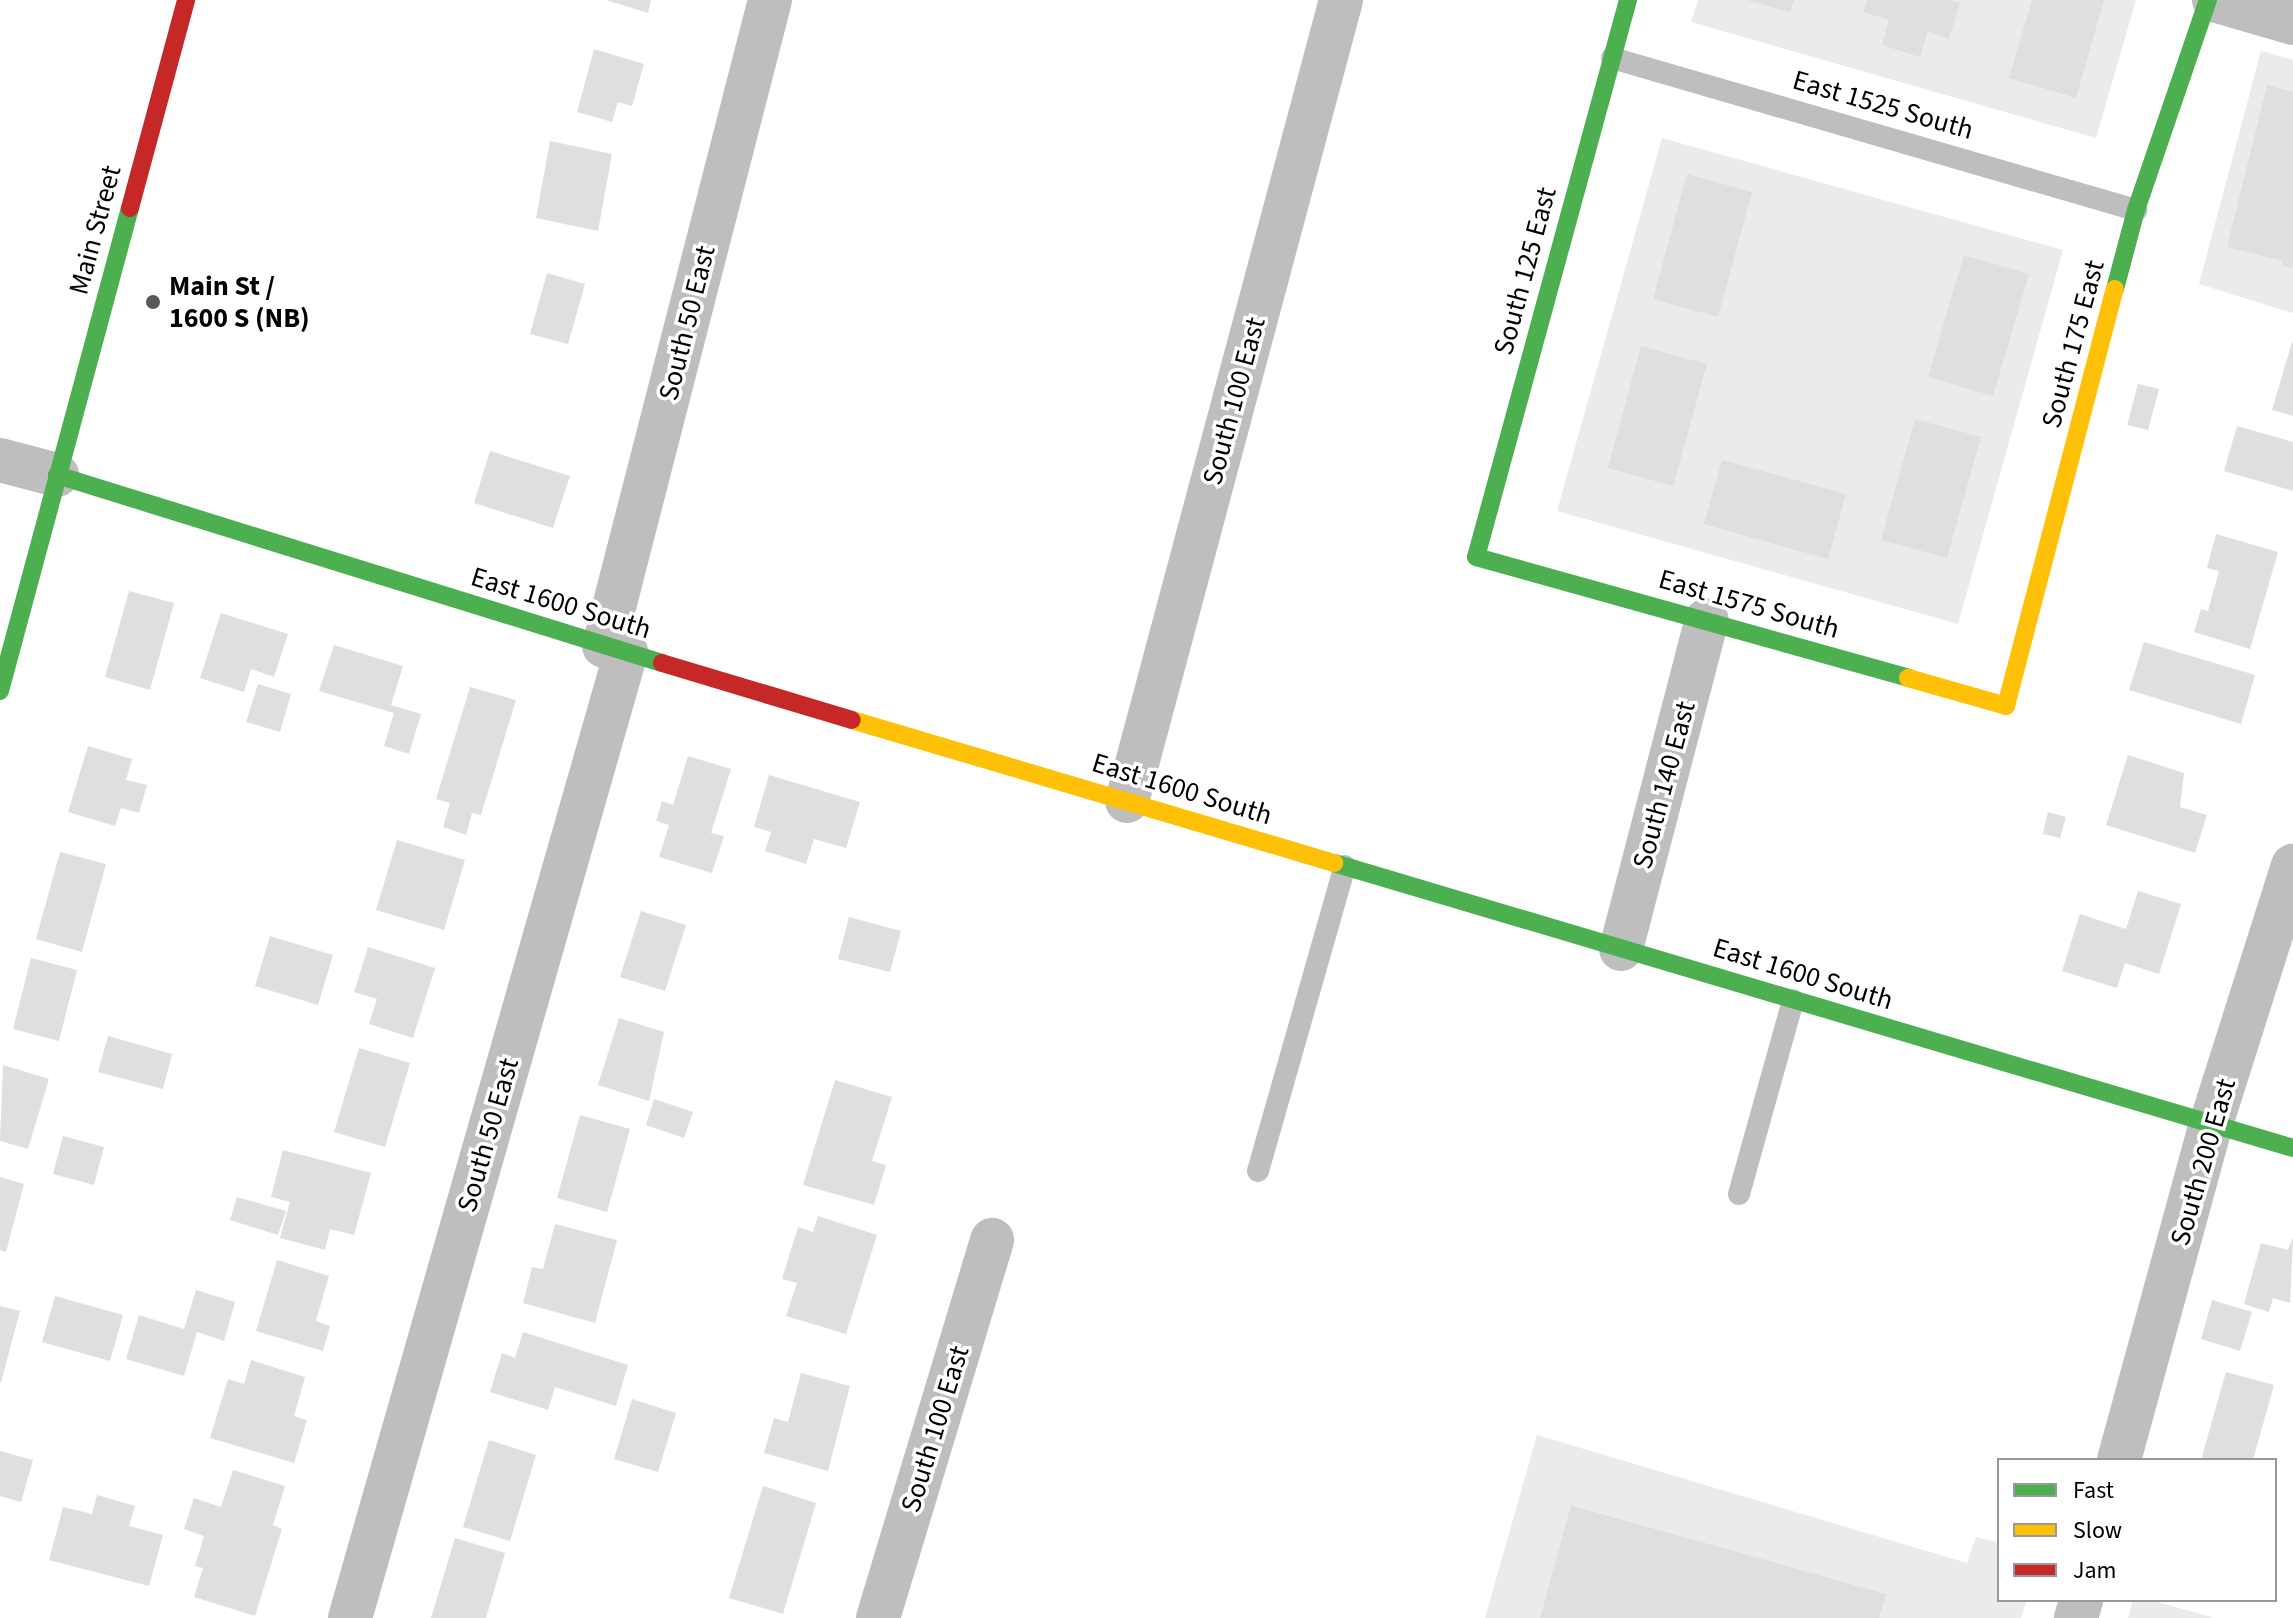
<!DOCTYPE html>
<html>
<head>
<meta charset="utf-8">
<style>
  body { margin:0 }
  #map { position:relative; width:2293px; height:1618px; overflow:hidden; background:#fff; font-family:"Source Sans 3",sans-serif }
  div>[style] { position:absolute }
  .green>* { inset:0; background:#ebebeb }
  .building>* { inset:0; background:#dfdfdf }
  .lane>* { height:22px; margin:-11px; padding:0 11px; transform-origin:11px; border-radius:11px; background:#bebebe }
  .street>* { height:44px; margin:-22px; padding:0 22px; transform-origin:22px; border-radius:22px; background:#bebebe }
  .fast>* { height:18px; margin:-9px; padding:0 9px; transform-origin:9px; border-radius:9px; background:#4caf50 }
  .slow>* { height:18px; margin:-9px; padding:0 9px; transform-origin:9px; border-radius:9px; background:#ffc107 }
  .jam>* { height:18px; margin:-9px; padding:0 9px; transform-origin:9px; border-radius:9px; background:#c62828 }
  .dots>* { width:22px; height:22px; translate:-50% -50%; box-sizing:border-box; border:4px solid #fff; border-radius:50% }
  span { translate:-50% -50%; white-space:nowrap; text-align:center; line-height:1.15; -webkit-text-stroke:7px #fff; paint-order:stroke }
  .street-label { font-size:28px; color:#000 }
  .poi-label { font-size:28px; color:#000; font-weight:700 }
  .left { translate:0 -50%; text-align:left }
  .legend { position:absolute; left:1997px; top:1458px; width:280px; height:144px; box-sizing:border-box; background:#fff; border:2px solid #999; margin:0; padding:10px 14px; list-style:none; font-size:24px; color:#000 }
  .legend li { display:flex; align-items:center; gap:16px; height:40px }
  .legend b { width:40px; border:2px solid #999 }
</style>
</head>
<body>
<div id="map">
  <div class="green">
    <i style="clip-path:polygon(1698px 0,2136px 0,2096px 138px,1691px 22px)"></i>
    <i style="clip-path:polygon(2261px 51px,2293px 60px,2293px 313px,2199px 284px)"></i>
    <i style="clip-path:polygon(1662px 138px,2063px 250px,1958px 624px,1557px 511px)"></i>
    <i style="clip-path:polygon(1537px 1435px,1967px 1563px,1976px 1537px,1999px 1543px,1999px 1600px,2027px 1600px,2021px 1618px,1879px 1618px,1885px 1594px,1572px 1505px,1540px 1618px,1485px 1618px)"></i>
    <i style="clip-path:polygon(2133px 1600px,2150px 1600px,2215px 1618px,2128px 1618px)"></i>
  </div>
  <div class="building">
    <i style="clip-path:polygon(606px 0,651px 0,648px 13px)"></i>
    <i style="clip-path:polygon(1747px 0,1794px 0,1790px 12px)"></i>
    <i style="clip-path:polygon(1867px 0,1951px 0,1960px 3px,1949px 39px,1928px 31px,1920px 57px,1882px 45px,1889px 20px,1863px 12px)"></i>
    <i style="clip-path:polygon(2032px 0,2104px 0,2076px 98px,2009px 78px)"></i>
    <i style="clip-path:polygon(594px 49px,644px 64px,632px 106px,618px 102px,612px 122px,577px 112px)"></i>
    <i style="clip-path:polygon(2267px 85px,2293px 92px,2293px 268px,2282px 265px,2283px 261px,2227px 247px)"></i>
    <i style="clip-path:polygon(550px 141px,612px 154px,598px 231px,536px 218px)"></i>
    <i style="clip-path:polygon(1687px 174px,1752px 192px,1718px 317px,1653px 299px)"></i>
    <i style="clip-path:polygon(1964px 255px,2029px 274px,1993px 396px,1928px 377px)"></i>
    <i style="clip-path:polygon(547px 273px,585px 284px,568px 344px,530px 334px)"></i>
    <i style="clip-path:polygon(2292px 342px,2293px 342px,2293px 416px,2272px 410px)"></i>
    <i style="clip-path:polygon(1641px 346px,1707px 364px,1673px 486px,1608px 468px)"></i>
    <i style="clip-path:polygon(2138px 384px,2159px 389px,2148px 430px,2127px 425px)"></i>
    <i style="clip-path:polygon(1915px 419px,1981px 437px,1947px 558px,1881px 540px)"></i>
    <i style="clip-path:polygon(2237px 426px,2293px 442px,2293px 491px,2224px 471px)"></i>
    <i style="clip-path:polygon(490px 451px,570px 476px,553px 528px,474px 503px)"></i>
    <i style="clip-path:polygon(1722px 460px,1846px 494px,1828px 559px,1704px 524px)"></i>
    <i style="clip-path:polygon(2216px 534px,2278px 552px,2250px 649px,2194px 632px,2201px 609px,2208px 611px,2219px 571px,2207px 568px)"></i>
    <i style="clip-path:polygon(129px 591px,174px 603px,150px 690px,105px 677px)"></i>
    <i style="clip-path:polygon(221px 613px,288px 634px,274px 677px,251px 669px,244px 692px,200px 678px)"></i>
    <i style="clip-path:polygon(2144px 642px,2255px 675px,2241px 724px,2129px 690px)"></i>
    <i style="clip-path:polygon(334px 645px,403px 666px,391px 705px,421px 714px,409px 754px,384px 746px,394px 713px,319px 691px)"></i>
    <i style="clip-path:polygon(258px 684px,291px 694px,280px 732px,246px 722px)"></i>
    <i style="clip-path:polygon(470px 687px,516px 700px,481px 815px,472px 813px,466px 835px,443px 827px,450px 803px,436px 799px)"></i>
    <i style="clip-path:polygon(88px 746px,132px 759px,126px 780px,147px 785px,139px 813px,121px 808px,115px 826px,68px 812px)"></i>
    <i style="clip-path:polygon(2128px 755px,2184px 773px,2180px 807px,2207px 815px,2195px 853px,2106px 825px)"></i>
    <i style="clip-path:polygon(688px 756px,731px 769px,711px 833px,724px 836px,712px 873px,659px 857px,669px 825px,656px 821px,662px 801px,673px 805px)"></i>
    <i style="clip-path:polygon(769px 775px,860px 802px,846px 848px,814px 839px,806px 864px,765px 851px,771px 832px,754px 827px)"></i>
    <i style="clip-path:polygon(2048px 812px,2066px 817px,2060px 838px,2043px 834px)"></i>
    <i style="clip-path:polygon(397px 840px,465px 860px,444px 930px,376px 910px)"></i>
    <i style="clip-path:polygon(60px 852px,106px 864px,82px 952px,36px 939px)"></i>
    <i style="clip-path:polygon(2138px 891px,2181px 904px,2159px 974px,2125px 963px,2117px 988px,2062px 971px,2080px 914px,2126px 929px)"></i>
    <i style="clip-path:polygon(641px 911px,686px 925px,665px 991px,620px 977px)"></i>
    <i style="clip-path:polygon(849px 917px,901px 931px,890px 972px,838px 959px)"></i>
    <i style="clip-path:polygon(270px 936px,333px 955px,318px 1005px,255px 986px)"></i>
    <i style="clip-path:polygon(368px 947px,435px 968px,413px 1038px,369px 1024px,377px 999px,354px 992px)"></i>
    <i style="clip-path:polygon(31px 958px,77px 970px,59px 1041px,13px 1029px)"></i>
    <i style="clip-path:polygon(619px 1018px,664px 1032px,649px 1101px,598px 1085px)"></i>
    <i style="clip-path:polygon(108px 1036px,172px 1054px,163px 1089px,98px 1072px)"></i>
    <i style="clip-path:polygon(359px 1048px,410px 1063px,385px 1147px,334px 1132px)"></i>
    <i style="clip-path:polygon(3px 1065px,49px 1079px,28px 1149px,0 1141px)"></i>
    <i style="clip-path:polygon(835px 1080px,892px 1097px,872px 1161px,886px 1165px,874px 1205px,803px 1185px)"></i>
    <i style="clip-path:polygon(654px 1099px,693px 1112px,684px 1138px,646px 1125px)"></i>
    <i style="clip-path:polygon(580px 1115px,630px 1129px,607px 1212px,557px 1198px)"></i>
    <i style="clip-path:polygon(63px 1136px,104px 1147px,94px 1185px,53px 1174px)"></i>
    <i style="clip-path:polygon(283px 1150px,371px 1173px,354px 1235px,330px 1229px,325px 1250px,280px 1238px,290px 1202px,271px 1197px)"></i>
    <i style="clip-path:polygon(0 1177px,24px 1184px,6px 1252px,0 1250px)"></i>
    <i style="clip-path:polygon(237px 1197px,286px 1211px,278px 1235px,230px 1220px)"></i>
    <i style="clip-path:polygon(818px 1216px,877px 1235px,846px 1334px,786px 1316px,797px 1283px,782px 1279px,798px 1227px,813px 1232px)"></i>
    <i style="clip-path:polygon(555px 1224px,617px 1240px,595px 1323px,523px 1303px,532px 1267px,543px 1269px)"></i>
    <i style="clip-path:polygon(2293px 1237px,2290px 1303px,2273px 1298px,2269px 1312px,2244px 1304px,2261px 1243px,2288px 1250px)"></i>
    <i style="clip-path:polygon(277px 1260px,329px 1276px,316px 1321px,330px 1326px,323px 1351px,256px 1331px)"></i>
    <i style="clip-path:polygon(196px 1290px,235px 1302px,224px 1341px,197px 1332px,184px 1376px,126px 1359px,139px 1315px,184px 1329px)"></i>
    <i style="clip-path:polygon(55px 1296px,123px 1315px,110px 1361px,42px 1342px)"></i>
    <i style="clip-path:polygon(2212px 1300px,2252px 1312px,2240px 1351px,2201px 1339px)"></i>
    <i style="clip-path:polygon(0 1306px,20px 1311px,1px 1382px,0 1382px)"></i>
    <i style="clip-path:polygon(523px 1332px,628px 1365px,616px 1406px,555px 1387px,548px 1410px,490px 1392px,502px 1353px,515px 1358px)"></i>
    <i style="clip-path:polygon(251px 1360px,305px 1377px,294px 1416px,307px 1420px,294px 1463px,210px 1438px,228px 1379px,244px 1384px)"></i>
    <i style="clip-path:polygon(2226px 1372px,2274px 1385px,2253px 1460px,2201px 1460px)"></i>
    <i style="clip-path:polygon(801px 1373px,850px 1386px,828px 1471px,764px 1453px,774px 1418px,788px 1422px)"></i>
    <i style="clip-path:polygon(632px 1399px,676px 1413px,658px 1472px,614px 1459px)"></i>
    <i style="clip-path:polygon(489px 1440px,536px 1455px,510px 1541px,463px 1527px)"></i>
    <i style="clip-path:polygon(0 1451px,33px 1460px,21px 1502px,0 1496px)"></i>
    <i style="clip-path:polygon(233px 1470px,285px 1486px,273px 1525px,282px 1529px,255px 1616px,194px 1597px,203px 1568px,195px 1566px,204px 1536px,184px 1529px,194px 1498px,221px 1507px)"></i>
    <i style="clip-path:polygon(763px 1486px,816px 1503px,783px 1614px,729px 1598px)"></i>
    <i style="clip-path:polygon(97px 1495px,135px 1506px,129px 1526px,163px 1535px,149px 1586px,49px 1560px,63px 1507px,92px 1514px)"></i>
    <i style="clip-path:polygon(1571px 1505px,1886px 1594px,1879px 1618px,1540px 1618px)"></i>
    <i style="clip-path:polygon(455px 1538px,505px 1553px,486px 1618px,431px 1618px)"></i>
  </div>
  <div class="lane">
    <i style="left:1612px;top:58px;width:546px;rotate:16.18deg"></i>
    <i style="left:1258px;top:1171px;width:317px;rotate:-74.1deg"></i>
    <i style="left:1739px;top:1194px;width:201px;rotate:-74.4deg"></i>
  </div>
  <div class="street">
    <i style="left:2214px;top:0;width:82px;rotate:16.2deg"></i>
    <i style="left:0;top:460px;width:59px;rotate:14.7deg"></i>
    <i style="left:604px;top:646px;width:667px;rotate:-75.59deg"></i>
    <i style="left:1127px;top:801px;width:829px;rotate:-75.04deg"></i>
    <i style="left:1621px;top:949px;width:340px;rotate:-75.4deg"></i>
    <i style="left:2119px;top:1460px;width:348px;rotate:-74.7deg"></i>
    <i style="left:2211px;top:1124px;width:271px;rotate:-72.4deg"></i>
    <i style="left:350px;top:1618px;width:1005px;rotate:-74.05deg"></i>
    <i style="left:878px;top:1618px;width:395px;rotate:-73.2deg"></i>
    <i style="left:2076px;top:1618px;width:19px;rotate:-74deg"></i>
  </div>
  <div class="fast">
    <i style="left:1628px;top:0;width:577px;rotate:105.26deg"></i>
    <i style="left:1476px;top:557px;width:449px;rotate:15.6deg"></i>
    <i style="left:2115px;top:289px;width:82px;rotate:-75.1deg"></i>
    <i style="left:2136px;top:210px;width:222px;rotate:-71.1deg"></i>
    <i style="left:57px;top:475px;width:634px;rotate:17.26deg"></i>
    <i style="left:0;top:691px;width:500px;rotate:-74.94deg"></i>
    <i style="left:1334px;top:863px;width:1000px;rotate:16.55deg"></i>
  </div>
  <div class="slow">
    <i style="left:1908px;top:678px;width:102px;rotate:15.9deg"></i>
    <i style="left:2006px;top:706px;width:431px;rotate:-75.4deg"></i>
    <i style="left:852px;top:720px;width:503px;rotate:16.52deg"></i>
  </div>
  <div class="jam">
    <i style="left:130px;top:208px;width:215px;rotate:-74.9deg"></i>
    <i style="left:662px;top:663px;width:198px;rotate:16.7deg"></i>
  </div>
  <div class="dots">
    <i style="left:153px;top:302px;background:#595959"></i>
  </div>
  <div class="street-label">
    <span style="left:1883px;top:105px;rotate:16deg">East 1525 South</span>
    <span style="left:95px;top:230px;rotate:-75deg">Main Street</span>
    <span style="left:1525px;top:271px;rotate:-75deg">South 125 East</span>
    <span style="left:687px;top:323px;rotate:-76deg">South 50 East</span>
    <span style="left:2073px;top:344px;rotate:-75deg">South 175 East</span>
    <span style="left:1234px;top:401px;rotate:-75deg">South 100 East</span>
    <span style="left:561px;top:603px;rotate:17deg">East 1600 South</span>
    <span style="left:1749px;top:604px;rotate:16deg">East 1575 South</span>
    <span style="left:1664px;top:785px;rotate:-75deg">South 140 East</span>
    <span style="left:1182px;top:789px;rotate:17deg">East 1600 South</span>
    <span style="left:1803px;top:974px;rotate:17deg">East 1600 South</span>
    <span style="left:488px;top:1135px;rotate:-74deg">South 50 East</span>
    <span style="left:2203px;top:1162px;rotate:-74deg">South 200 East</span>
    <span style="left:935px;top:1429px;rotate:-73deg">South 100 East</span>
  </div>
  <div class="poi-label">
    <span class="left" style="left:169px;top:302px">Main St /<br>1600 S (NB)</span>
  </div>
  <ul class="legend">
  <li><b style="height:10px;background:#4caf50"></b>Fast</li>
  <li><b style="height:10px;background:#ffc107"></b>Slow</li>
  <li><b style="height:10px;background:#c62828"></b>Jam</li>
  </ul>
</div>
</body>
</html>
